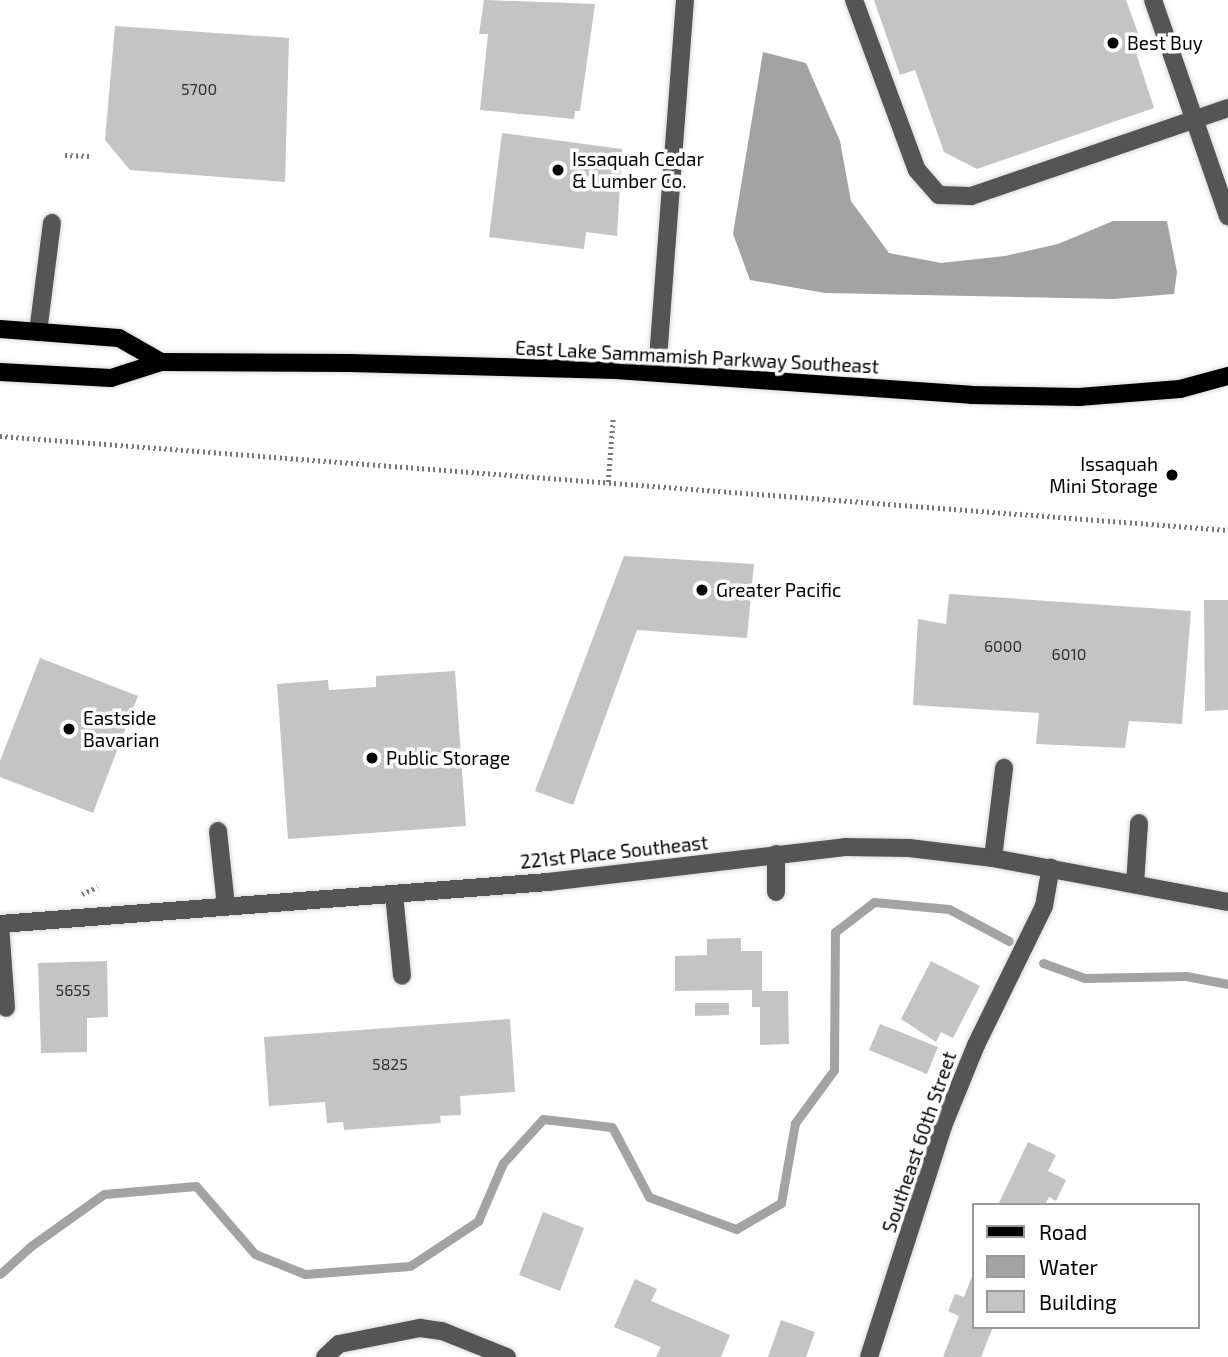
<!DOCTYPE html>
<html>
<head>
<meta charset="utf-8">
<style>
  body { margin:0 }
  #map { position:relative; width:1228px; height:1357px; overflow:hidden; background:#fff; font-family:"Exo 2",sans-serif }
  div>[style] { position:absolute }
  .water>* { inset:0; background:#a3a3a3 }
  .stream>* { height:9px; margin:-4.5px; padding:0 4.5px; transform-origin:4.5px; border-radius:4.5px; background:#a3a3a3 }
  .building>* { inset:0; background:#c4c4c4 }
  .path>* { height:4.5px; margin-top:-2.25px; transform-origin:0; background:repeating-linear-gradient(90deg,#777 0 2px,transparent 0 5.5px) }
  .roads { filter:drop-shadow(0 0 2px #dbdbdb) drop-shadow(0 0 2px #dbdbdb) }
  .minor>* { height:18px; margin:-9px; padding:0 9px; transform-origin:9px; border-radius:9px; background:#555 }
  .major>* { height:18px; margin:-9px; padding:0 9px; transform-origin:9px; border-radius:9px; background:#000 }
  .dots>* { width:19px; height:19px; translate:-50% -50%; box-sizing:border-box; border:4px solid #fff; border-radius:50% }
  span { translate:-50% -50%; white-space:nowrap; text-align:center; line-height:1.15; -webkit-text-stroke:7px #fff; paint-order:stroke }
  .number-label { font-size:16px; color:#313131 }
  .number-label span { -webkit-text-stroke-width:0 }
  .poi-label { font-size:19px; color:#000 }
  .left { translate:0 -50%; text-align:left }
  .right { translate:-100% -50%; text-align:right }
  .street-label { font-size:19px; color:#000 }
  .legend { position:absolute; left:972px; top:1203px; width:228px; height:126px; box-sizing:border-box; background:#fff; border:2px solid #999; margin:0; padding:9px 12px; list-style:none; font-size:21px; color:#000 }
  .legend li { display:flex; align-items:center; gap:14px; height:35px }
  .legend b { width:35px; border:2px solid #999 }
</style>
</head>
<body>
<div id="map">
  <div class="water">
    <i style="clip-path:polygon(763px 52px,806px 63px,840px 141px,851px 201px,889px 253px,941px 263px,1005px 256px,1058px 244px,1113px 221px,1167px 221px,1177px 272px,1174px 294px,1113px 299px,825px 293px,750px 280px,733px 234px)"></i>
  </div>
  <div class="stream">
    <i style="left:1043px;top:963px;width:45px;rotate:19.7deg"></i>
    <i style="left:1085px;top:978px;width:101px;rotate:-1.1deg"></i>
    <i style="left:1186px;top:976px;width:43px;rotate:10.8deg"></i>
    <i style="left:0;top:1274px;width:42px;rotate:-42.1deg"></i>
    <i style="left:31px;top:1246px;width:90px;rotate:-35.5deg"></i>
    <i style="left:104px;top:1194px;width:92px;rotate:-5deg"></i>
    <i style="left:196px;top:1186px;width:90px;rotate:49.1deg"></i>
    <i style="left:255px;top:1254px;width:54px;rotate:21.8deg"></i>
    <i style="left:305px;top:1274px;width:105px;rotate:-4.4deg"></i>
    <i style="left:410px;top:1266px;width:82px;rotate:-33.5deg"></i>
    <i style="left:478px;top:1221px;width:63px;rotate:-66.7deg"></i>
    <i style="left:503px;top:1163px;width:59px;rotate:-47.7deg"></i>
    <i style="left:543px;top:1119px;width:69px;rotate:6.6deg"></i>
    <i style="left:612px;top:1127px;width:79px;rotate:62.1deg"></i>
    <i style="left:649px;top:1197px;width:93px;rotate:20.2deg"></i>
    <i style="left:736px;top:1229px;width:52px;rotate:-30deg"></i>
    <i style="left:781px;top:1203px;width:81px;rotate:-80.1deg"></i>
    <i style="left:795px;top:1123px;width:66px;rotate:-53.7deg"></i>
    <i style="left:834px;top:1070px;width:138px;rotate:-89.6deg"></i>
    <i style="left:835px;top:932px;width:49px;rotate:-37.6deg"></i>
    <i style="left:874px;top:902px;width:75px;rotate:5.3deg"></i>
    <i style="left:949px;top:909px;width:68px;rotate:28.1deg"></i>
  </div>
  <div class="building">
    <i style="clip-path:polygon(484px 0,595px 4px,580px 111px,575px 111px,574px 119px,480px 110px,488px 34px,479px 34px)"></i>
    <i style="clip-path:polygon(874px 0,1126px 0,1143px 47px,1135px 50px,1154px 108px,977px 169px,944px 152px,915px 70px,900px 75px)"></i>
    <i style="clip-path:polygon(115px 26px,289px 38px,285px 182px,130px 170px,105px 140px)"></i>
    <i style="clip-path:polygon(502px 133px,622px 149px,617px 236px,586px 232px,584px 249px,489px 237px)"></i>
    <i style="clip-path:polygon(624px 556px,754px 564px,747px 638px,637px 630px,573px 805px,535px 791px)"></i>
    <i style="clip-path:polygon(949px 594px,1191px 611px,1182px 724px,1129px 721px,1125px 748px,1036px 744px,1039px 713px,913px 705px,918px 619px,946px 624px)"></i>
    <i style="clip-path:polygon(1204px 600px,1228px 600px,1228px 710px,1205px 711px)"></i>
    <i style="clip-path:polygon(40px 658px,138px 696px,93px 813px,0 777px,0 761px)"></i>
    <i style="clip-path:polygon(455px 671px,466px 826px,288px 839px,277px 684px,328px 680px,329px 690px,376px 687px,376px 676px)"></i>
    <i style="clip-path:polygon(741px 938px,741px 951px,762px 951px,762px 991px,788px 991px,789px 1044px,760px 1045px,760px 1007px,752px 1007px,752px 990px,675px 991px,675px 956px,707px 955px,707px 939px)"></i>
    <i style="clip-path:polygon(107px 961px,108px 1017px,87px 1018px,87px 1052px,41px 1053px,38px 963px)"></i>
    <i style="clip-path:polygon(931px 961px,980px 986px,953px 1038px,941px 1032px,936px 1042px,901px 1019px)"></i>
    <i style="clip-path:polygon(695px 1003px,729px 1003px,729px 1015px,695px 1016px)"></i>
    <i style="clip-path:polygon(510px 1019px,515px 1092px,460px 1096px,461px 1115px,440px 1116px,441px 1123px,344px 1130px,343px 1122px,327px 1123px,325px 1102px,269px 1106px,264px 1037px)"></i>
    <i style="clip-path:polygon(880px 1024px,938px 1047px,927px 1074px,869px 1050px)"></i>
    <i style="clip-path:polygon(1028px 1142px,1056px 1155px,1048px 1171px,1066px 1180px,1056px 1201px,1049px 1197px,1045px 1205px,998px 1205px)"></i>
    <i style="clip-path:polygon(543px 1212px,584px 1228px,560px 1291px,519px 1275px)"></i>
    <i style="clip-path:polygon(974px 1271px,974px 1327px,993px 1327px,981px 1357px,943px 1357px,959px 1316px,948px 1311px,955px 1294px,964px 1297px)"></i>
    <i style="clip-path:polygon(635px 1279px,657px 1289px,651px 1301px,730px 1335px,721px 1357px,656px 1357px,661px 1347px,614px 1327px)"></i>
    <i style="clip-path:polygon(781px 1320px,815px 1332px,806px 1357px,768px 1357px)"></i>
  </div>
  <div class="path">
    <i style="left:65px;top:155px;width:27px;rotate:2deg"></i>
    <i style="left:0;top:436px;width:1232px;rotate:4.38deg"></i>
    <i style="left:608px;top:482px;width:65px;rotate:-85.6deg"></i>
    <i style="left:82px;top:894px;width:17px;rotate:-25deg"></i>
  </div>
  <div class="roads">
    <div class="minor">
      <i style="left:854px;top:0;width:181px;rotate:69.7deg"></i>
      <i style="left:917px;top:170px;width:33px;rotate:49deg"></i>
      <i style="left:939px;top:195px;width:32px;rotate:2deg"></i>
      <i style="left:971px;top:196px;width:272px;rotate:-18.9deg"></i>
      <i style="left:1153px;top:0;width:229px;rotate:70.9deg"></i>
      <i style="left:38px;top:332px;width:110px;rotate:-82.7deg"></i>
      <i style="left:657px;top:372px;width:373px;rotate:-85.7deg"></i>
      <i style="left:218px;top:831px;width:75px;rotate:83.9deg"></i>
      <i style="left:776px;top:854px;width:38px;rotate:90deg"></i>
      <i style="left:993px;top:858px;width:91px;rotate:-83deg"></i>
      <i style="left:1135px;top:884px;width:61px;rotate:-86.2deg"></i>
      <i style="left:394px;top:894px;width:82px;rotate:84.4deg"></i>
      <i style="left:0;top:924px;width:550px;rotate:-4.38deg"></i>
      <i style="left:548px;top:882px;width:299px;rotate:-6.7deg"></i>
      <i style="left:845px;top:847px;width:64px;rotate:0.9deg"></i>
      <i style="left:909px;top:848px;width:85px;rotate:6.8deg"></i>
      <i style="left:993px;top:858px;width:239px;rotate:10.6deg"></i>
      <i style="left:0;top:924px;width:84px;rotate:85.9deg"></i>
      <i style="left:325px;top:1357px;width:19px;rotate:-43deg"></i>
      <i style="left:339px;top:1344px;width:83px;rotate:-11.2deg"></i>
      <i style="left:420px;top:1328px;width:22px;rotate:8deg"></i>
      <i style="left:442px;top:1331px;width:70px;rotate:21.8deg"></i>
      <i style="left:869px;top:1357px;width:243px;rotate:-72.2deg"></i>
      <i style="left:943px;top:1126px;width:87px;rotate:-67.8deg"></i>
      <i style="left:976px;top:1045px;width:155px;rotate:-63.9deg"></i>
      <i style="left:1044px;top:906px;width:39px;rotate:-80deg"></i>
    </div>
    <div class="major">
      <i style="left:0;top:329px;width:119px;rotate:4.3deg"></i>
      <i style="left:119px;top:338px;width:48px;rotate:29.7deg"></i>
      <i style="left:0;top:372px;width:111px;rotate:3.1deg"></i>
      <i style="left:111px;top:378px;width:52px;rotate:-17.7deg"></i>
      <i style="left:161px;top:362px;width:188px;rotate:0.3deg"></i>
      <i style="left:349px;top:363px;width:267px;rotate:1.5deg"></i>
      <i style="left:616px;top:370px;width:356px;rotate:4deg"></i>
      <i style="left:971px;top:395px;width:108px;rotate:1.1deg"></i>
      <i style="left:1079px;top:397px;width:101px;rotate:-4.5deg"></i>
      <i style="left:1180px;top:389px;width:50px;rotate:-15.2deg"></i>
    </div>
  </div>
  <div class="dots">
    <i style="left:1113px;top:43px;background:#000"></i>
    <i style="left:558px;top:170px;background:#000"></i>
    <i style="left:1172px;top:475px;background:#000"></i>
    <i style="left:702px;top:590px;background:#000"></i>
    <i style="left:69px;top:729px;background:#000"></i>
    <i style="left:372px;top:758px;background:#000"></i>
  </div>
  <div class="number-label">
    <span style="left:199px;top:89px">5700</span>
    <span style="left:1003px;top:646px">6000</span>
    <span style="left:1069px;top:654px">6010</span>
    <span style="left:73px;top:990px">5655</span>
    <span style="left:390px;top:1064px">5825</span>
  </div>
  <div class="poi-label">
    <span class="left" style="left:1127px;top:43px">Best Buy</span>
    <span class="left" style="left:572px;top:170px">Issaquah Cedar<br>&amp; Lumber Co.</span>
    <span class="right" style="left:1158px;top:475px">Issaquah<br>Mini Storage</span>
    <span class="left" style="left:716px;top:590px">Greater Pacific</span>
    <span class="left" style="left:83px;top:729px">Eastside<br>Bavarian</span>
    <span class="left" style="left:386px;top:758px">Public Storage</span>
  </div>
  <div class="street-label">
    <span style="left:697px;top:357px;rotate:3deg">East Lake Sammamish Parkway Southeast</span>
    <span style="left:614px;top:852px;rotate:-6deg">221st Place Southeast</span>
    <span style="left:919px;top:1142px;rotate:-71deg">Southeast 60th Street</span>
  </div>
  <ul class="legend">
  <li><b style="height:9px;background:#000"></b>Road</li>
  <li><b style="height:19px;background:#a3a3a3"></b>Water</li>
  <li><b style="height:19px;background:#c4c4c4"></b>Building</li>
  </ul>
</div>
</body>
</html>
